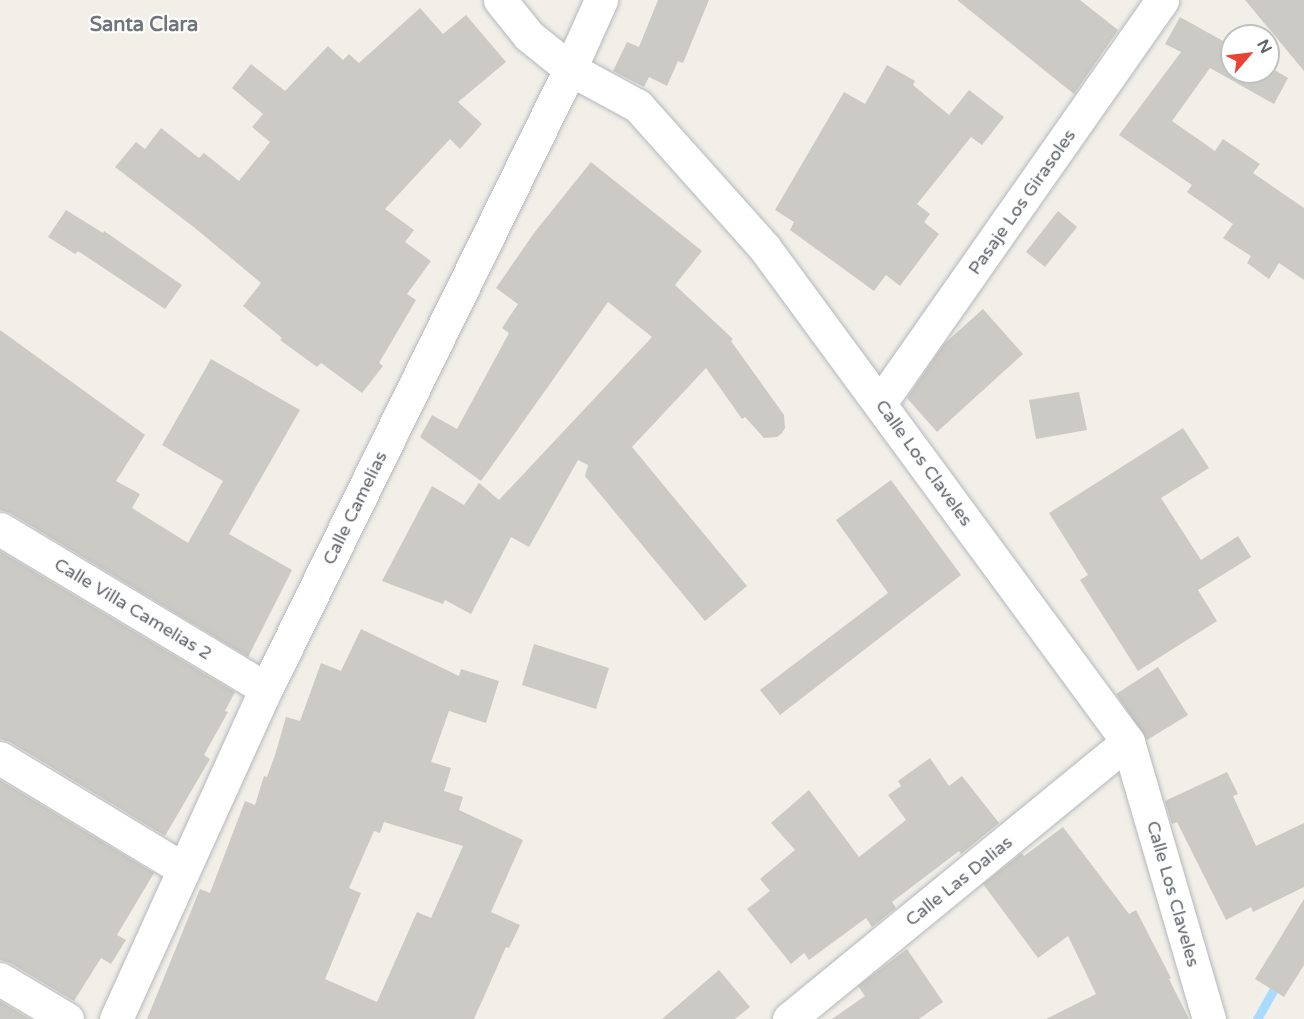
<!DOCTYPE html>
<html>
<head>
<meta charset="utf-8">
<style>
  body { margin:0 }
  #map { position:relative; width:1304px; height:1019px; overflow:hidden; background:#f1efe8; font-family:"Varela Round",sans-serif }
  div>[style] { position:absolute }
  .stream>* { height:9px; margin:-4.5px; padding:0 4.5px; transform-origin:4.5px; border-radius:4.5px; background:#aadaff }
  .building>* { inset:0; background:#cccac5 }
  .roads { filter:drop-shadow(0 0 2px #b5b8bc) drop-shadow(0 0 2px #b5b8bc) }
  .minor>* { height:33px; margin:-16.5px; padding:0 16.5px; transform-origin:16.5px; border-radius:16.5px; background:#fff }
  span { translate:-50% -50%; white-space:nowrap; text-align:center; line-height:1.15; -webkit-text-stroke:4.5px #fff; paint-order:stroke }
  .street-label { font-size:18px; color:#5f6368 }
  .neighbourhood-label { font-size:20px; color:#70757a; font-weight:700 }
  .north { position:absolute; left:1220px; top:24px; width:60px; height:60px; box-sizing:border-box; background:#fff; border:2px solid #bfc1c3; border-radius:50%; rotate:62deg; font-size:16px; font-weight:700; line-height:24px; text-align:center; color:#5f6368 }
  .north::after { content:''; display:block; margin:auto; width:21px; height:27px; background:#ea4335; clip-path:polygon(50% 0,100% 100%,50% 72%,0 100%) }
</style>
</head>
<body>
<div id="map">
  <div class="stream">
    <i style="left:1257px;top:1019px;width:43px;rotate:-60.4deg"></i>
  </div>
  <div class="building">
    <i style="clip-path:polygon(658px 0,709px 0,683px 63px,678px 61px,667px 86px,649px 77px,644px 87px,613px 71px,627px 42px,639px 47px)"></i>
    <i style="clip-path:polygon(957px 0,1080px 0,1118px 30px,1074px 94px)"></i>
    <i style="clip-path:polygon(1245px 0,1304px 0,1304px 71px)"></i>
    <i style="clip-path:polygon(420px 8px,443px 34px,466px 15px,506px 62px,458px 102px,482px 124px,460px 149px,450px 139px,385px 209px,414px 230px,405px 242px,431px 261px,407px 294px,416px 300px,379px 363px,383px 366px,362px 393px,321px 363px,317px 367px,280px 340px,282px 338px,243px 306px,261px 283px,195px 228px,115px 167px,136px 142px,145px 149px,161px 128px,199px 158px,204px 153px,239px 181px,270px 142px,252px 127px,263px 114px,232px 88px,251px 64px,285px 91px,328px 46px,343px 60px,349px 54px,359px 63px)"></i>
    <i style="clip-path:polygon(1180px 17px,1232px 46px,1232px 72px,1268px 72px,1268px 66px,1288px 78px,1274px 104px,1210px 68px,1172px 121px,1215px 151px,1223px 139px,1260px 164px,1253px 173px,1304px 208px,1304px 280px,1279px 263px,1269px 279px,1247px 263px,1251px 256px,1223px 238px,1233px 224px,1187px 192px,1192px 185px,1119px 135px,1181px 52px,1165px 44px)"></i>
    <i style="clip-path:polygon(887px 65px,915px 81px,913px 85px,949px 115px,969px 90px,1004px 117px,982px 145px,971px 137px,917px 204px,930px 214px,924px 222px,939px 234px,900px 286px,886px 275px,874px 291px,790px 230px,794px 222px,775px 210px,844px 92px,865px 104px)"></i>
    <i style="clip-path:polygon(591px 162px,702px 251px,675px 285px,733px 339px,731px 341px,784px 415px,785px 428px,782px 433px,777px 437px,764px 438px,745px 417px,742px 419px,706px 368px,632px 447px,747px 586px,705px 621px,585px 476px,588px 465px,578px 460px,529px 547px,511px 537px,471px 614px,445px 600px,443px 604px,382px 581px,432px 486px,464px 505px,479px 483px,499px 500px,652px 337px,608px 302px,481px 481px,420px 437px,432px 415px,457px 429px,509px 333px,502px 328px,518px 304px,496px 288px,534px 233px)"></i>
    <i style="clip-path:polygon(66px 210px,103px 233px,104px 231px,182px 285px,165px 309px,78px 251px,75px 254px,48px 237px)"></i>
    <i style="clip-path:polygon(1058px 211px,1077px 227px,1045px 267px,1026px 252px)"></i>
    <i style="clip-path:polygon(983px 309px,1023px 354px,937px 432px,907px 398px,944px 344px)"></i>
    <i style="clip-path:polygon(0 330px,145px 435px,116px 481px,140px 494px,132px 508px,188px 543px,223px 481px,162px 445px,211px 359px,300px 410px,229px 534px,292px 570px,248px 657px,10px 513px,0 510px)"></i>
    <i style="clip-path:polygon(1079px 392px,1087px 430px,1036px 439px,1029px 400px)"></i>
    <i style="clip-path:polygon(1183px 428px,1209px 468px,1161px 498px,1201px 560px,1238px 536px,1251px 557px,1198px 590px,1217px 621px,1138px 671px,1080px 580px,1088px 575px,1049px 513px)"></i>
    <i style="clip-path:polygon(891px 480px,961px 575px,780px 715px,760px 690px,888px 593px,836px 520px)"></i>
    <i style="clip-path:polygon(0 551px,235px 692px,225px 711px,228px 712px,204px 755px,210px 759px,165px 836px,10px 742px,0 739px)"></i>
    <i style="clip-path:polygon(evenodd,361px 629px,459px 676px,461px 669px,499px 681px,486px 723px,449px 711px,431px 762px,451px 768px,444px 791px,463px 797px,459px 810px,523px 840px,491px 912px,520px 925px,509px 948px,506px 947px,474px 1019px,147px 1019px,200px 889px,210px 893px,245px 801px,255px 805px,264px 776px,267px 777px,275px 755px,286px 717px,300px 721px,321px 663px,341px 671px,361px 629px,384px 822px,463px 846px,431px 918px,417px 912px,377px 1002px,325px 979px,361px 893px,349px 888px,374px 831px,380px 833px,384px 822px)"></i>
    <i style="clip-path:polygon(534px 644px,609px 668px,596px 709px,522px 685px)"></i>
    <i style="clip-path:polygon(1158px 667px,1188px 715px,1147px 740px,1116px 694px)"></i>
    <i style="clip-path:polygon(930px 758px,949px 786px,962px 776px,999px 823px,961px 854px,959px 851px,892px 902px,896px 908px,872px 927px,866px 918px,809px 960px,804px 953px,791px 964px,747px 909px,770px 891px,760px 879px,795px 850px,771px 823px,809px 790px,859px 857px,906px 820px,888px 795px,901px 786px,898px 781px)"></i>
    <i style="clip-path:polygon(1227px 772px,1238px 794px,1233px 796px,1256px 846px,1304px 823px,1304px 887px,1253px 912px,1251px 907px,1226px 920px,1177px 822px,1172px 824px,1165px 801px)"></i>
    <i style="clip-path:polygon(0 780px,154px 873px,117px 935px,126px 940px,111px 964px,101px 958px,74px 1001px,10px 963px,0 960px)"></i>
    <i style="clip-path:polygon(1063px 827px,1129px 914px,1136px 910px,1171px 978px,1169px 979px,1189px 1019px,1046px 1019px,1096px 994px,1068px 936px,1038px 958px,983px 884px,1022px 853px,1024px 856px)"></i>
    <i style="clip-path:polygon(1304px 899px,1304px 965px,1284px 997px,1255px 979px)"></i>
    <i style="clip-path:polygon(907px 949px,943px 1002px,919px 1019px,832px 1019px,865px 996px,858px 986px)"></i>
    <i style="clip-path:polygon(719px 970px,750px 1007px,735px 1019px,662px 1019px)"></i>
    <i style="clip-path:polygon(0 1001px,30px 1019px,0 1019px)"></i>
  </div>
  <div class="roads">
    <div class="minor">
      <i style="left:500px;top:0;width:46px;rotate:51.1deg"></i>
      <i style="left:529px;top:36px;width:53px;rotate:38.8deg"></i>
      <i style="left:570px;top:69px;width:77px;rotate:28.6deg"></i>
      <i style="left:638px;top:106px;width:189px;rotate:48.2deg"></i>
      <i style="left:764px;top:247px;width:614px;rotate:53.67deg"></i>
      <i style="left:1128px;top:742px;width:289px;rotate:73.7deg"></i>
      <i style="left:880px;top:403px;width:492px;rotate:-55deg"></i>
      <i style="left:0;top:529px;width:310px;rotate:31deg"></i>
      <i style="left:0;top:758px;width:214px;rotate:31.2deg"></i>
      <i style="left:0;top:979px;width:78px;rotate:30.8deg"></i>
      <i style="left:116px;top:1019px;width:362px;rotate:-65.6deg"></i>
      <i style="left:266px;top:689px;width:691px;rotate:-63.88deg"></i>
      <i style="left:570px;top:69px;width:76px;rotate:-65.8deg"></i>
      <i style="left:789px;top:1019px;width:438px;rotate:-39.3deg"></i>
    </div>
  </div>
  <div class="street-label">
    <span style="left:1022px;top:202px;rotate:-55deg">Pasaje Los Girasoles</span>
    <span style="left:924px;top:463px;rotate:54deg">Calle Los Claveles</span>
    <span style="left:355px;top:508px;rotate:-64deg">Calle Camelias</span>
    <span style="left:133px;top:609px;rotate:31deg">Calle Villa Camelias 2</span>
    <span style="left:959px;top:881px;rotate:-39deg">Calle Las Dalias</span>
    <span style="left:1173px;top:894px;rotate:74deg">Calle Los Claveles</span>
  </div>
  <div class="neighbourhood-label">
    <span style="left:144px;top:25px">Santa Clara</span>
  </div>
  <div class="north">N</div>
</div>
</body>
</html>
